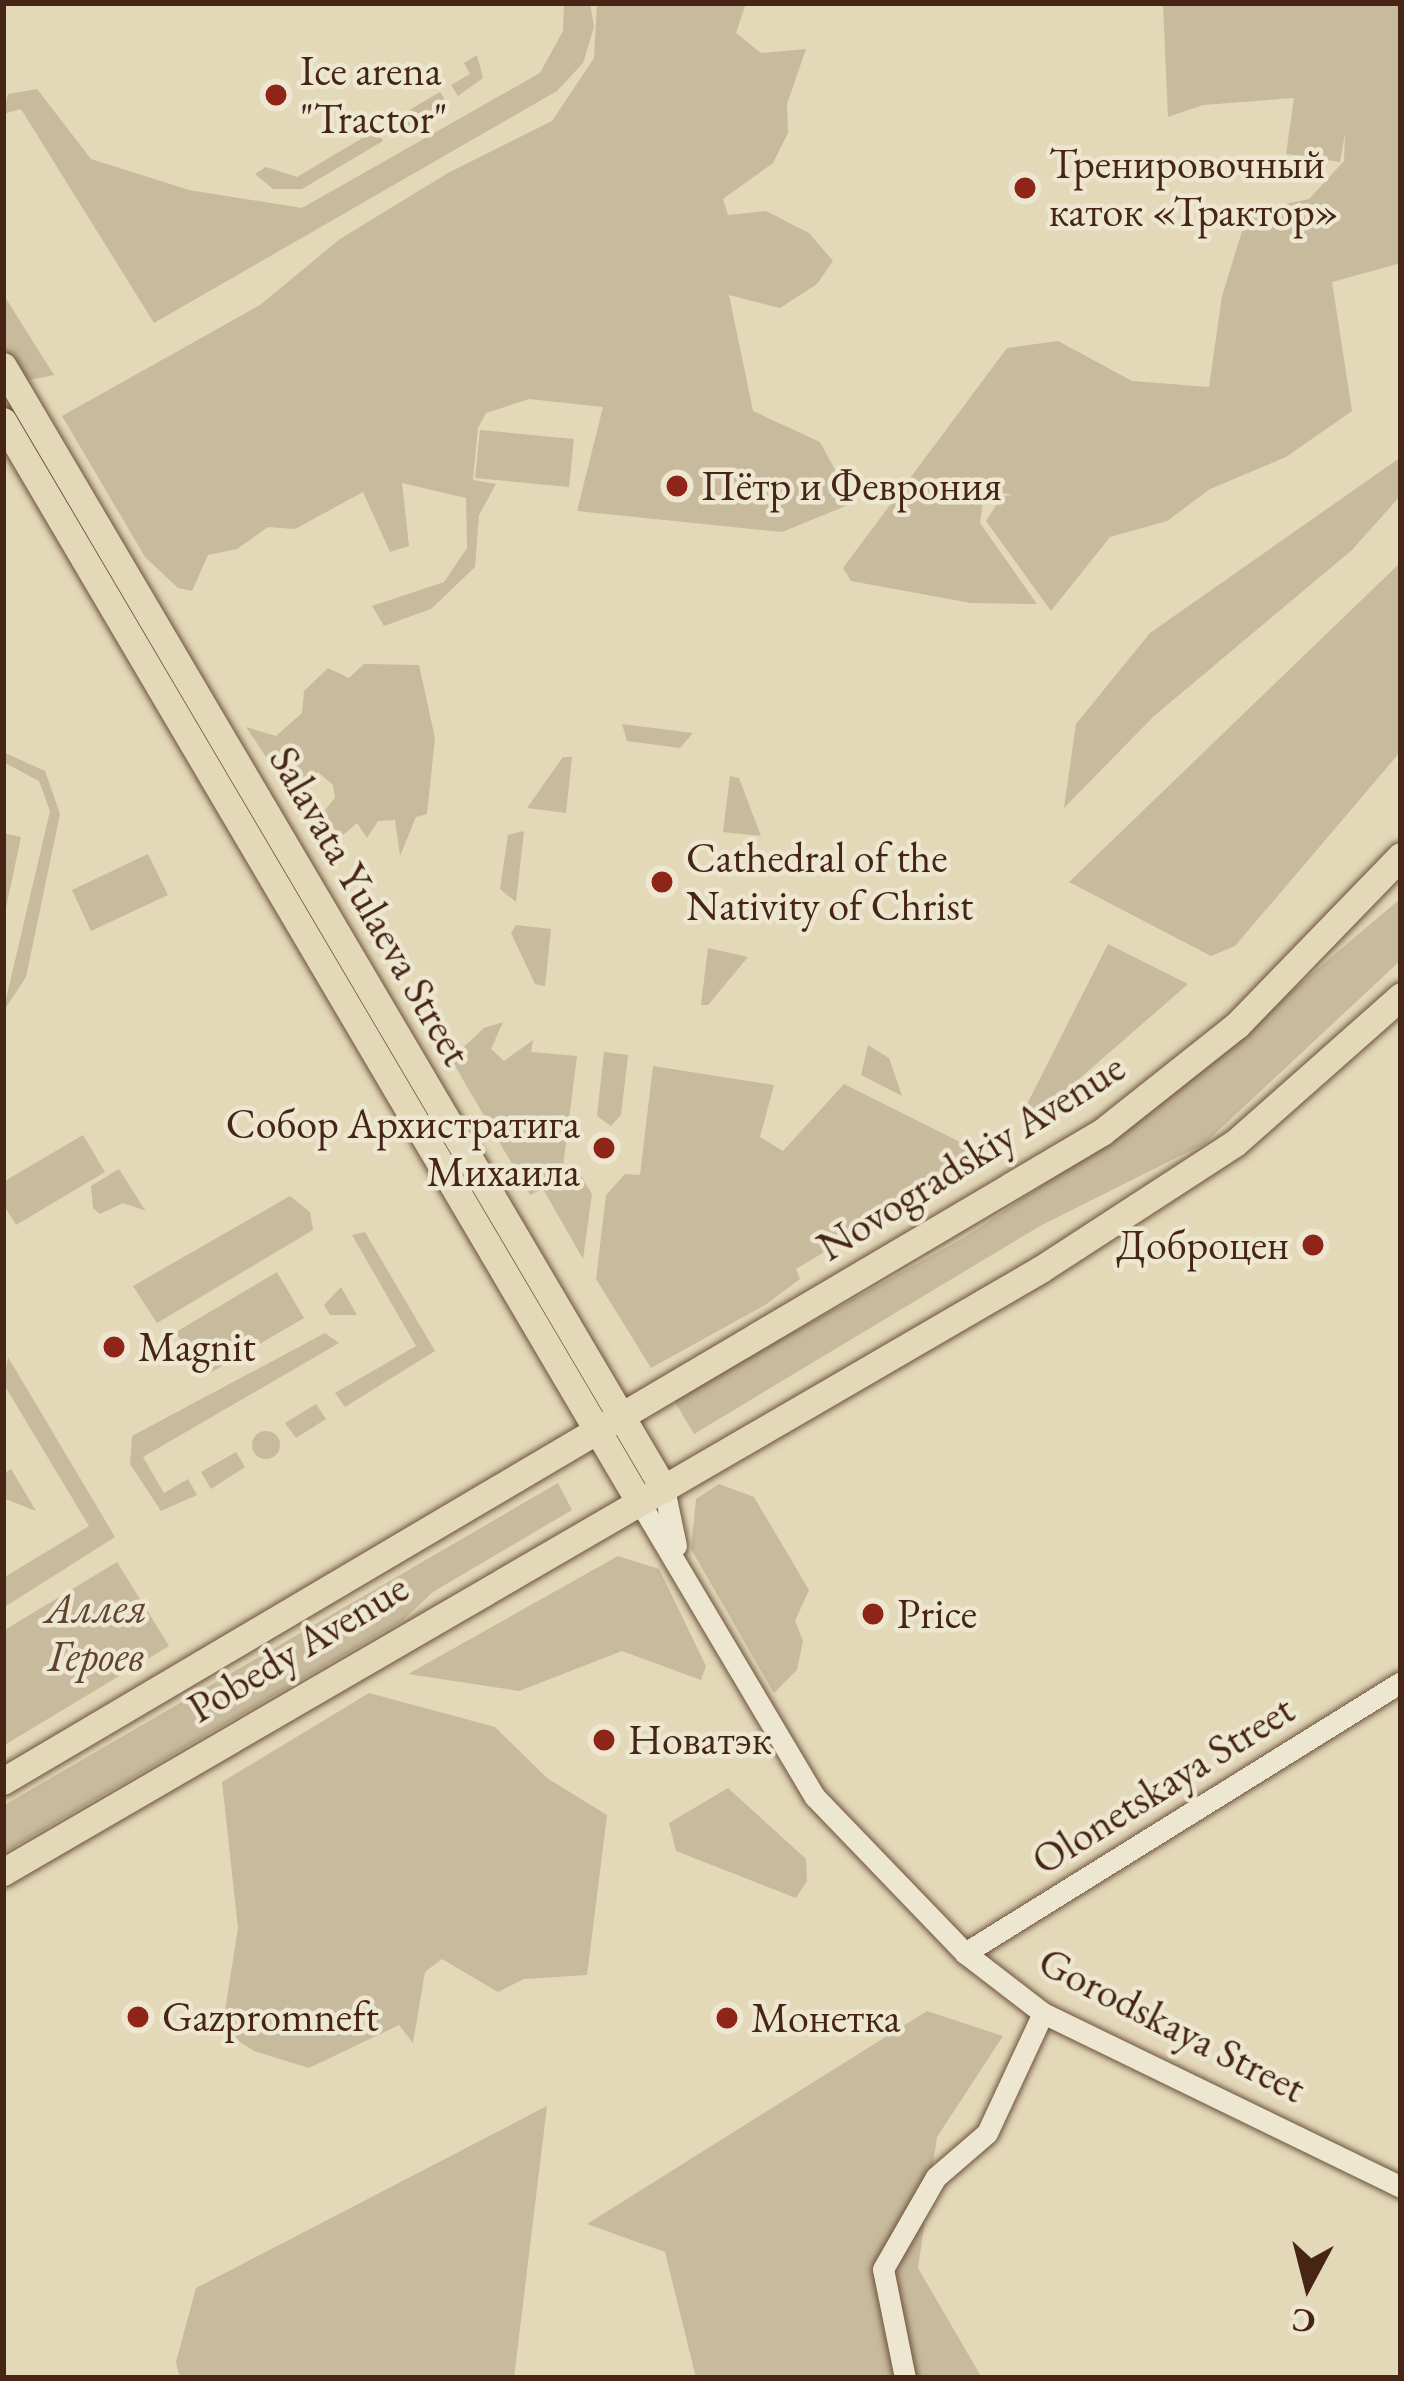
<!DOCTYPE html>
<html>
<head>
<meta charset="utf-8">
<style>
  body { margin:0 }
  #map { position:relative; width:1404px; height:2381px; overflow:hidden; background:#e3d8b8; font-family:"EB Garamond",serif }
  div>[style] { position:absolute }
  .green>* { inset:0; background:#c8ba9c }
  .round { border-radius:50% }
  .roads { filter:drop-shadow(0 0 3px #6e523e) drop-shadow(0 0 3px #6e523e) }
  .minor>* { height:21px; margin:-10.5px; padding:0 10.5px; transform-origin:10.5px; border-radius:10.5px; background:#ede6d1 }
  .major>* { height:27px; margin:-13.5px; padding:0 13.5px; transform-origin:13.5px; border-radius:13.5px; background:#e3d8b8 }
  .dots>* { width:33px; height:33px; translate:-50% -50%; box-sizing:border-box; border:6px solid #ede6d1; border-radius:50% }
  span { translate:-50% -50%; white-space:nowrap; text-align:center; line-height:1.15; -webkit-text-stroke:9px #ede6d1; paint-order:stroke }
  .poi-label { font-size:42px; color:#472515 }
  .left { translate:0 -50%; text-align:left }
  .right { translate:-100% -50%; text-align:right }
  .street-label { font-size:42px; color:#472515 }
  .park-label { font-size:42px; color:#614330; font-style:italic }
  .frame { position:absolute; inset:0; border:6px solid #472515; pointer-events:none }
  .north { position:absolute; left:1248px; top:2225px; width:120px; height:120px; -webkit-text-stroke:9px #ede6d1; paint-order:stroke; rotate:187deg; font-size:33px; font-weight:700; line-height:48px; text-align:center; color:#472515 }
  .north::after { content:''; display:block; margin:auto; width:42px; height:54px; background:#472515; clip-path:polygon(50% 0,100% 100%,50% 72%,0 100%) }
</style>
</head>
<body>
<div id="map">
  <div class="green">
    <i style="clip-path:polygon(564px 3px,590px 3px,594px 27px,583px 63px,557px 91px,154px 323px,21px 109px,3px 114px,8px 94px,37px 89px,91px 159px,189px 190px,302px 208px,540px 73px,563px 31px)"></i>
    <i style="clip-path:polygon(597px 3px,746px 3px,736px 33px,761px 53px,806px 49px,787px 104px,788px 133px,773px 163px,723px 199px,728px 215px,766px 211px,809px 233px,833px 261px,817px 284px,780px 308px,729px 295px,753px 411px,820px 442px,853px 503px,782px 532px,577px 511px,603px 407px,529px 399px,486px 413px,478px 428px,473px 480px,496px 484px,479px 515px,475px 567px,431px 609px,384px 626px,372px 606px,444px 582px,467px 548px,466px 498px,402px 483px,409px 546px,390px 552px,363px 492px,295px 529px,268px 527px,237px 549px,208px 555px,192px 591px,178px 588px,145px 557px,62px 416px,260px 305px,340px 239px,448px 173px,552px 121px,594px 58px)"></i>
    <i style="clip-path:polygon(1163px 3px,1401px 3px,1401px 263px,1332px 282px,1352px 411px,1286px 457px,1210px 489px,1167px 521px,1110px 537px,1051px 611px,986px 521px,1002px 496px,1013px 495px,994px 491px,984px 492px,980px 523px,1037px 604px,971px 603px,851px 581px,843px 568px,1007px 348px,1058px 341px,1132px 381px,1209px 387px,1222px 296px,1248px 212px,1309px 199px,1344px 161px,1345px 134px,1340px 162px,1286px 154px,1294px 98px,1203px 105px,1168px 117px)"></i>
    <i style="clip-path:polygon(477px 55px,483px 78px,458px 96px,451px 85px,470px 74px,464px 63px)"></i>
    <i style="clip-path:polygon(440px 92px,447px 103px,394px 134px,387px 123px)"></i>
    <i style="clip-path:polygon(376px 130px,383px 141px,302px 189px,273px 189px,255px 174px,266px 167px,297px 177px)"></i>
    <i style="clip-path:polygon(3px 294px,54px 375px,30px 380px,20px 372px,3px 345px)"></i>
    <i style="clip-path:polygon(480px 430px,574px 439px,569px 487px,475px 478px)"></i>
    <i style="clip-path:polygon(1401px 457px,1401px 495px,1352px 550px,1154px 716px,1064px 808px,1076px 724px,1150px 633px)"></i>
    <i style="clip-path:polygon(1401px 562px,1401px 751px,1235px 946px,1211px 956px,1069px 882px)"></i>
    <i style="clip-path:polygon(364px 664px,419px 665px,435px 738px,427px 814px,416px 817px,400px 856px,395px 820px,378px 821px,367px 838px,357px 823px,328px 848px,315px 821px,335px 798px,333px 785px,318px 772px,289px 791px,246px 727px,276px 736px,302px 713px,304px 691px,328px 668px,349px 678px)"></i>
    <i style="clip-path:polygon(622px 724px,693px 733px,680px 748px,627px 741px)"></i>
    <i style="clip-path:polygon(3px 752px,45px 771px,60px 814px,26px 977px,3px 1012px,50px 811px,39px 781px,3px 762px)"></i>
    <i style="clip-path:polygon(563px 757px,572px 757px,566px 813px,527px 808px)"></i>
    <i style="clip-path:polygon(730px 776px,739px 778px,761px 836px,723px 832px)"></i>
    <i style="clip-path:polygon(524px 831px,516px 902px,500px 889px,508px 835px)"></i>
    <i style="clip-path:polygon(3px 833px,21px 837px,3px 922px)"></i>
    <i style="clip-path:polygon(148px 854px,168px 895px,91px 931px,72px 890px)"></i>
    <i style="clip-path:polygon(1401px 898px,1401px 960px,1204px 1144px,1040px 1226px,694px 1434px,673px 1399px,965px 1237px,1055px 1177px,1168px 1096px)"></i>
    <i style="clip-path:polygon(516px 925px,551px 929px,545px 986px,535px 984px,511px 933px)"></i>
    <i style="clip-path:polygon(1108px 944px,1188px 984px,1032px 1120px,1022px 1114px)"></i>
    <i style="clip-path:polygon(708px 948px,748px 957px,708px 1005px,701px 1005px)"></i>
    <i style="clip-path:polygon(503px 1022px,491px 1049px,504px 1061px,533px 1040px,531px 1052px,577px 1056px,563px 1166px,577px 1169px,592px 1194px,583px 1259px,543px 1189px,530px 1195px,451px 1059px,484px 1028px)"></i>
    <i style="clip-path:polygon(868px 1045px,889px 1058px,902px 1096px,861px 1075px)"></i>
    <i style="clip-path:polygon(604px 1052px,628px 1055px,621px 1115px,611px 1126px,597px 1116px)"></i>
    <i style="clip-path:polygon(653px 1066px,774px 1085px,760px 1137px,783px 1151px,844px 1084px,986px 1155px,796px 1269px,800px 1279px,765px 1305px,651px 1368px,596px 1279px,606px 1195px,625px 1174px,640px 1175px)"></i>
    <i style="clip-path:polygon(83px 1135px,105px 1172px,16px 1225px,3px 1204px,3px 1182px)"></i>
    <i style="clip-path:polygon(119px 1169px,145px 1210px,146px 1211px,123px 1203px,100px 1214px,93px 1208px,91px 1186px)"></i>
    <i style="clip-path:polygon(290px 1196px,310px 1212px,313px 1230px,157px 1323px,133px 1286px)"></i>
    <i style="clip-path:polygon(365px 1232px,435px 1351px,345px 1407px,335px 1393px,416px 1346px,352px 1235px)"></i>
    <i style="clip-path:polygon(277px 1272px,304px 1318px,203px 1377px,176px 1332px)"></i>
    <i style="clip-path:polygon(341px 1287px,357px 1315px,330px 1315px,324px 1305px)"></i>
    <i style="clip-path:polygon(325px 1333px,339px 1343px,143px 1457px,164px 1493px,188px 1479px,197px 1495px,161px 1511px,130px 1464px,132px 1436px)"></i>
    <i style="clip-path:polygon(8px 1357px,115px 1537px,3px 1608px,3px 1578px,89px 1526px,3px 1383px)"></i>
    <i style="clip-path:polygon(316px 1404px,326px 1419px,296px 1438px,285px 1423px)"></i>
    <i class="round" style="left:252px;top:1431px;width:28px;height:28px"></i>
    <i style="clip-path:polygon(236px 1452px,245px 1467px,211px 1489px,201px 1472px)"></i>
    <i style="clip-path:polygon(11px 1469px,36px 1511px,3px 1498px,3px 1474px)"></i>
    <i style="clip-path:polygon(558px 1483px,572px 1510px,433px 1592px,402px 1621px,3px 1853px,3px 1806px)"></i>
    <i style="clip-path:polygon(719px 1484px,754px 1497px,809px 1590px,795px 1621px,803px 1641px,797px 1670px,774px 1693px,691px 1549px,696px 1499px)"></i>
    <i style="clip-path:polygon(618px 1556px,659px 1569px,706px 1666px,701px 1680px,622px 1651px,519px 1691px,408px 1674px)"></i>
    <i style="clip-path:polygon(117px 1562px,169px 1646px,3px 1746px,3px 1631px)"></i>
    <i style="clip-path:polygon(369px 1693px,495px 1727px,547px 1778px,607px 1815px,587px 1975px,524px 1979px,498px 1992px,442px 1959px,425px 1972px,413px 2043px,399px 2025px,309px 2068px,254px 2051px,222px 2030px,238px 1928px,222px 1782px)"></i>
    <i style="clip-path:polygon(728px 1788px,806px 1859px,807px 1881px,796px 1898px,676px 1851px,669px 1823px)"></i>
    <i style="clip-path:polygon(927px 2011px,1003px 2036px,937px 2137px,918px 2268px,982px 2378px,696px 2378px,665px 2252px,587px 2224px)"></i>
    <i style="clip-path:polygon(547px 2106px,514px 2378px,180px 2378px,176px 2362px,196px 2288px)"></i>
  </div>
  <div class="roads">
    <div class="minor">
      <i style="left:664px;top:1489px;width:58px;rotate:78.1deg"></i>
      <i style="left:639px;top:1501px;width:344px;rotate:59.3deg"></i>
      <i style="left:815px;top:1797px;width:216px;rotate:46.1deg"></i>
      <i style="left:965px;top:1953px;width:98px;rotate:37.6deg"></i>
      <i style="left:1043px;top:2013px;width:398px;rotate:25.9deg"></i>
      <i style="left:965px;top:1953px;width:513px;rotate:-31.86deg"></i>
      <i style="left:905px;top:2378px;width:111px;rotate:-101.4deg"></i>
      <i style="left:883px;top:2269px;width:106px;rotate:-60.1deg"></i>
      <i style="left:936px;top:2177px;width:67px;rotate:-40.8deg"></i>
      <i style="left:987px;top:2133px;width:132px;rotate:-65deg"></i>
    </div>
    <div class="major">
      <i style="left:3px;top:366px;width:1303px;rotate:59.52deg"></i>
      <i style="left:3px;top:421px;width:1253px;rotate:59.51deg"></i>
      <i style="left:3px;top:1781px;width:1276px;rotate:-30.56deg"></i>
      <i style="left:1102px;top:1132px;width:172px;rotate:-38.4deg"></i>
      <i style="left:1237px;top:1025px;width:235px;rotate:-45.9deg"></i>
      <i style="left:3px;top:1872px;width:1200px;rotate:-30.15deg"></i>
      <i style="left:1041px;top:1269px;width:231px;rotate:-33deg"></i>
      <i style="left:1235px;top:1143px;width:222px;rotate:-41.5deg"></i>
    </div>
  </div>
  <div class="dots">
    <i style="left:276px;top:95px;background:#8f2418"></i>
    <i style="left:1025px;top:188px;background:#8f2418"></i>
    <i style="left:677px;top:486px;background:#8f2418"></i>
    <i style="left:662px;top:882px;background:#8f2418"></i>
    <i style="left:604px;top:1148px;background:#8f2418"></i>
    <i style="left:1313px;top:1245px;background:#8f2418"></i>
    <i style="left:114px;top:1347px;background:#8f2418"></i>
    <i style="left:873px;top:1614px;background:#8f2418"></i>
    <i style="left:604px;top:1740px;background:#8f2418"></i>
    <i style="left:138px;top:2017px;background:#8f2418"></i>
    <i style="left:727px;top:2018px;background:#8f2418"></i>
  </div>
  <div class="poi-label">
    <span class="left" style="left:300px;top:95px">Ice arena<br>"Tractor"</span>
    <span class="left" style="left:1049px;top:188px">Тренировочный<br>каток «Трактор»</span>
    <span class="left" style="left:701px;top:486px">Пётр и Феврония</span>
    <span class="left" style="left:686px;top:882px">Cathedral of the<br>Nativity of Christ</span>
    <span class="right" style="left:580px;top:1148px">Собор Архистратига<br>Михаила</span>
    <span class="right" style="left:1289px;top:1245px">Доброцен</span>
    <span class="left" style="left:138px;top:1347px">Magnit</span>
    <span class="left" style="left:897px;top:1614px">Price</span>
    <span class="left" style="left:628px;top:1740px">Новатэк</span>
    <span class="left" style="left:162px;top:2017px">Gazpromneft</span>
    <span class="left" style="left:751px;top:2018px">Монетка</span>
  </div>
  <div class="street-label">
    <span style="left:370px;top:906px;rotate:60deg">Salavata Yulaeva Street</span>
    <span style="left:971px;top:1157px;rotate:-32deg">Novogradskiy Avenue</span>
    <span style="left:298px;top:1648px;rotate:-31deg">Pobedy Avenue</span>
    <span style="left:1163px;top:1785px;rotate:-32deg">Olonetskaya Street</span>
    <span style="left:1172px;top:2025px;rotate:27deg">Gorodskaya Street</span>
  </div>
  <div class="park-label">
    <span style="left:96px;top:1632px">Аллея<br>Героев</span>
  </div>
  <div class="frame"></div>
  <div class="north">С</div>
</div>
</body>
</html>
